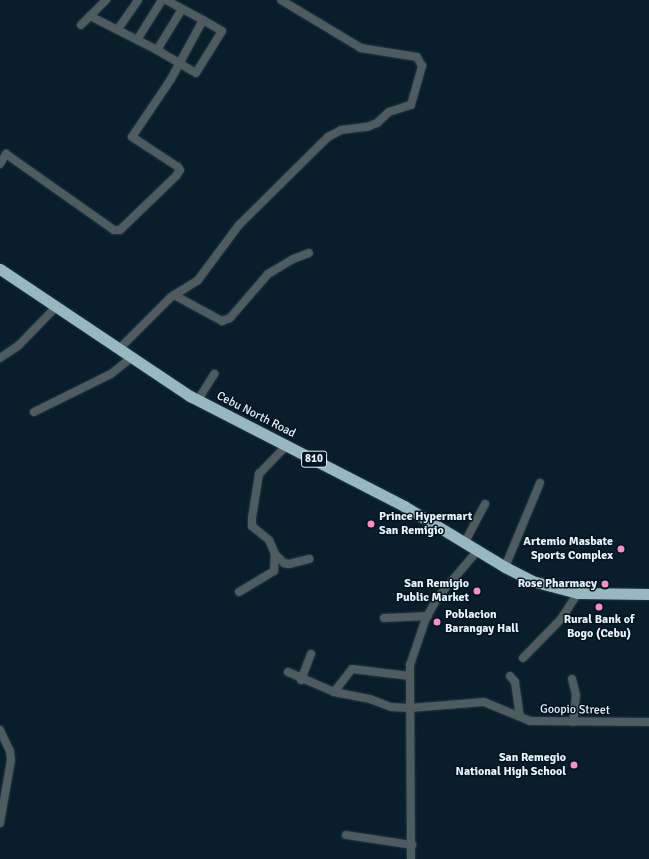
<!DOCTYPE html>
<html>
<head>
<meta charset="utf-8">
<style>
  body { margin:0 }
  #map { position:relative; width:649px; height:859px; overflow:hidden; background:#081e2a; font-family:Signika,sans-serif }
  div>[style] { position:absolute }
  .roads { filter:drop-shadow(0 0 1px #233843) drop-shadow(0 0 1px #233843) }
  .minor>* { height:8px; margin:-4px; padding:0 4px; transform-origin:4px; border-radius:4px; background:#4f5c5f }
  .highway>* { height:11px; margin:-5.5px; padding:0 5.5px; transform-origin:5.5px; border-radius:5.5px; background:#98b8c0 }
  .dots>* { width:11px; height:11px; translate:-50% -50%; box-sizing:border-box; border:2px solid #011420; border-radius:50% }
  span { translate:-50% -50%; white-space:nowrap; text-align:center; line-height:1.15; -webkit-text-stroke:3px #011420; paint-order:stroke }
  .shield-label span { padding:1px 3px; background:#011420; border:1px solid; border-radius:3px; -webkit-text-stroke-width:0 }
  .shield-label { font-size:11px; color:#e8f5fe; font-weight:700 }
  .street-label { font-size:12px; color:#e8f5fe }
  .poi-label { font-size:12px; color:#e8f5fe; font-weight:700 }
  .left { translate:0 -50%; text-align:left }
  .right { translate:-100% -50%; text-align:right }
</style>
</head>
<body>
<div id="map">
  <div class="roads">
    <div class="minor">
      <i style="left:90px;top:16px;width:23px;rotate:-45deg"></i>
      <i style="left:81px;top:25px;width:13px;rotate:-45deg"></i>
      <i style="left:90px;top:16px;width:75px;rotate:26.9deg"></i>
      <i style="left:157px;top:50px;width:45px;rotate:30.5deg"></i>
      <i style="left:196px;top:73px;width:49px;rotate:-58.2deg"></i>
      <i style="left:222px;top:31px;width:22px;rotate:-150deg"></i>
      <i style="left:118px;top:29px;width:35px;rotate:-55deg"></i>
      <i style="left:137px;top:40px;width:47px;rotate:-58deg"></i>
      <i style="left:157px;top:50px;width:48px;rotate:-58.6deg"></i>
      <i style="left:0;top:164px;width:12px;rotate:-59deg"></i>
      <i style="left:6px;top:154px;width:132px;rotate:35.1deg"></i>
      <i style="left:114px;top:230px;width:6px"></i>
      <i style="left:120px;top:230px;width:78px;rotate:-44deg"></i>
      <i style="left:176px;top:176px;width:7px;rotate:-56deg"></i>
      <i style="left:180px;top:170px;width:4px;rotate:-124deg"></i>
      <i style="left:178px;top:167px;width:55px;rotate:-146.9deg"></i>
      <i style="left:132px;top:137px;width:70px;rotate:-56.1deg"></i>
      <i style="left:171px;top:79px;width:67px;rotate:-61.5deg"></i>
      <i style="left:203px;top:20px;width:42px;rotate:-151.6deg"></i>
      <i style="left:174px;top:295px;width:55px;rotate:28.4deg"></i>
      <i style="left:222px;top:321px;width:9px;rotate:-21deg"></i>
      <i style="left:230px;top:318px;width:58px;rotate:-49.2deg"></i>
      <i style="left:268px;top:274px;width:29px;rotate:-31deg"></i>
      <i style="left:293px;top:259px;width:17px;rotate:-21deg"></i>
      <i style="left:119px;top:349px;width:74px;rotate:-45deg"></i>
      <i style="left:171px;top:297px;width:32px;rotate:-32deg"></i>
      <i style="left:198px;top:280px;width:69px;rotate:-53.3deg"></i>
      <i style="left:239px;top:225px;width:125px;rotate:-44.7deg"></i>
      <i style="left:328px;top:137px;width:15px;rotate:-28deg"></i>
      <i style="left:341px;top:130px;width:26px;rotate:-7deg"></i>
      <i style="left:367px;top:127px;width:11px;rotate:-22deg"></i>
      <i style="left:377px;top:123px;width:16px;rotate:-43deg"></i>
      <i style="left:389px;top:112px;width:23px;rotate:-18deg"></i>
      <i style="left:411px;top:105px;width:41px;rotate:-74.2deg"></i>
      <i style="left:422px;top:66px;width:10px;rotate:-119deg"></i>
      <i style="left:417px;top:57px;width:57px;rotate:-170.9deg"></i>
      <i style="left:361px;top:48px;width:93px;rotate:-149deg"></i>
      <i style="left:0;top:358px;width:23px;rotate:-34deg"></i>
      <i style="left:19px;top:345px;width:53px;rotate:-45.8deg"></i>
      <i style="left:198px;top:400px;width:31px;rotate:-58deg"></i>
      <i style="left:34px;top:412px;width:86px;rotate:-26.3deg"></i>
      <i style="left:111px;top:374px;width:26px;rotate:-39deg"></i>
      <i style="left:465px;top:542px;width:43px;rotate:-62.2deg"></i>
      <i style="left:275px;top:554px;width:13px;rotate:45deg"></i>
      <i style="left:284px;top:563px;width:5px;rotate:11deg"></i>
      <i style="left:289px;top:564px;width:21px;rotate:-14deg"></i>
      <i style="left:505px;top:567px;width:91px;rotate:-67.4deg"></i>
      <i style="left:239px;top:592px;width:41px;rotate:-31deg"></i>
      <i style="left:274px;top:571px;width:17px;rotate:-87deg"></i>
      <i style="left:275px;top:554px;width:15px;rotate:-113deg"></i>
      <i style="left:269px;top:540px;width:22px;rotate:-141deg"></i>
      <i style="left:252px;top:526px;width:8px;rotate:-90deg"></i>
      <i style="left:252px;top:518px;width:45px;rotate:-81deg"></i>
      <i style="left:259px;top:474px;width:40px;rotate:-46deg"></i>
      <i style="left:384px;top:618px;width:44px;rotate:-2.6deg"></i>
      <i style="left:523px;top:658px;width:54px;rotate:-45.7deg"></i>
      <i style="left:561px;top:619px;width:31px;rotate:-57deg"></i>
      <i style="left:288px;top:672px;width:50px;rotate:23.5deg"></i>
      <i style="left:334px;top:692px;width:37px;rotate:11deg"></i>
      <i style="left:370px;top:699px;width:22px;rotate:21deg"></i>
      <i style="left:391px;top:707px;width:19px;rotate:3deg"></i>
      <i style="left:410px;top:708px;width:74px;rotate:-4.6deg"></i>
      <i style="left:484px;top:702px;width:50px;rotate:22.4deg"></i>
      <i style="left:530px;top:721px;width:119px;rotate:0.5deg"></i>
      <i style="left:510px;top:676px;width:8px;rotate:50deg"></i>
      <i style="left:515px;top:682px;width:34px;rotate:82deg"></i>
      <i style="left:572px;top:679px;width:16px;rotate:76deg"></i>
      <i style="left:576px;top:695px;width:27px;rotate:96deg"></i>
      <i style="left:301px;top:680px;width:28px;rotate:-69deg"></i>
      <i style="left:334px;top:692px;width:29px;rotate:-52deg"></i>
      <i style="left:352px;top:669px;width:58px;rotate:6.9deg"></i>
      <i style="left:0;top:730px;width:23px;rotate:65deg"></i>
      <i style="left:10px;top:751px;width:9px;rotate:84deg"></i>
      <i style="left:11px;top:760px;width:64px;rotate:99.9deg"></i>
      <i style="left:346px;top:835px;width:67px;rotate:8.6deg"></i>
      <i style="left:411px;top:859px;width:194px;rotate:-90.3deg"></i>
      <i style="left:410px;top:665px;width:50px;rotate:-71.2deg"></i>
      <i style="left:426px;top:618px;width:24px;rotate:-60deg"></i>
      <i style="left:438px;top:597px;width:62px;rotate:-49.6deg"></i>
    </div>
    <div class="highway">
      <i style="left:0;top:269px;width:229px;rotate:33.8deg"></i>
      <i style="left:190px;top:396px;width:241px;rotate:27.2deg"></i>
      <i style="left:404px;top:506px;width:118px;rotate:31.1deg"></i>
      <i style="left:505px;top:567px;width:30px;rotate:27deg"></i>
      <i style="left:532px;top:581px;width:48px;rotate:14.6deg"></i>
      <i style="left:578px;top:593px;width:71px;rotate:0.8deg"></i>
    </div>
  </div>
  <div class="dots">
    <i style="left:371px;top:524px;background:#fc8fc3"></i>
    <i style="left:621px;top:549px;background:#fc8fc3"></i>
    <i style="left:605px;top:584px;background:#fc8fc3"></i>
    <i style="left:477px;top:591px;background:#fc8fc3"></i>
    <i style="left:599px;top:607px;background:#fc8fc3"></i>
    <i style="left:437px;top:622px;background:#fc8fc3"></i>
    <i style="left:574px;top:765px;background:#fc8fc3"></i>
  </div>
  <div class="shield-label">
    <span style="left:314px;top:459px">810</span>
  </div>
  <div class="street-label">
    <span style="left:256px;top:415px;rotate:27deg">Cebu North Road</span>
    <span style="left:575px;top:710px;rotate:1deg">Goopio Street</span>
  </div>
  <div class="poi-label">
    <span class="left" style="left:379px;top:524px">Prince Hypermart<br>San Remigio</span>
    <span class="right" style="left:613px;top:549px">Artemio Masbate<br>Sports Complex</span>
    <span class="right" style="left:469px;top:591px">San Remigio<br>Public Market</span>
    <span class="right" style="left:597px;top:584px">Rose Pharmacy</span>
    <span class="left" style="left:445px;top:622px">Poblacion<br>Barangay Hall</span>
    <span style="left:599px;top:627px">Rural Bank of<br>Bogo (Cebu)</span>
    <span class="right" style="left:566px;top:765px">San Remegio<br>National High School</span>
  </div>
</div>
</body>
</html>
